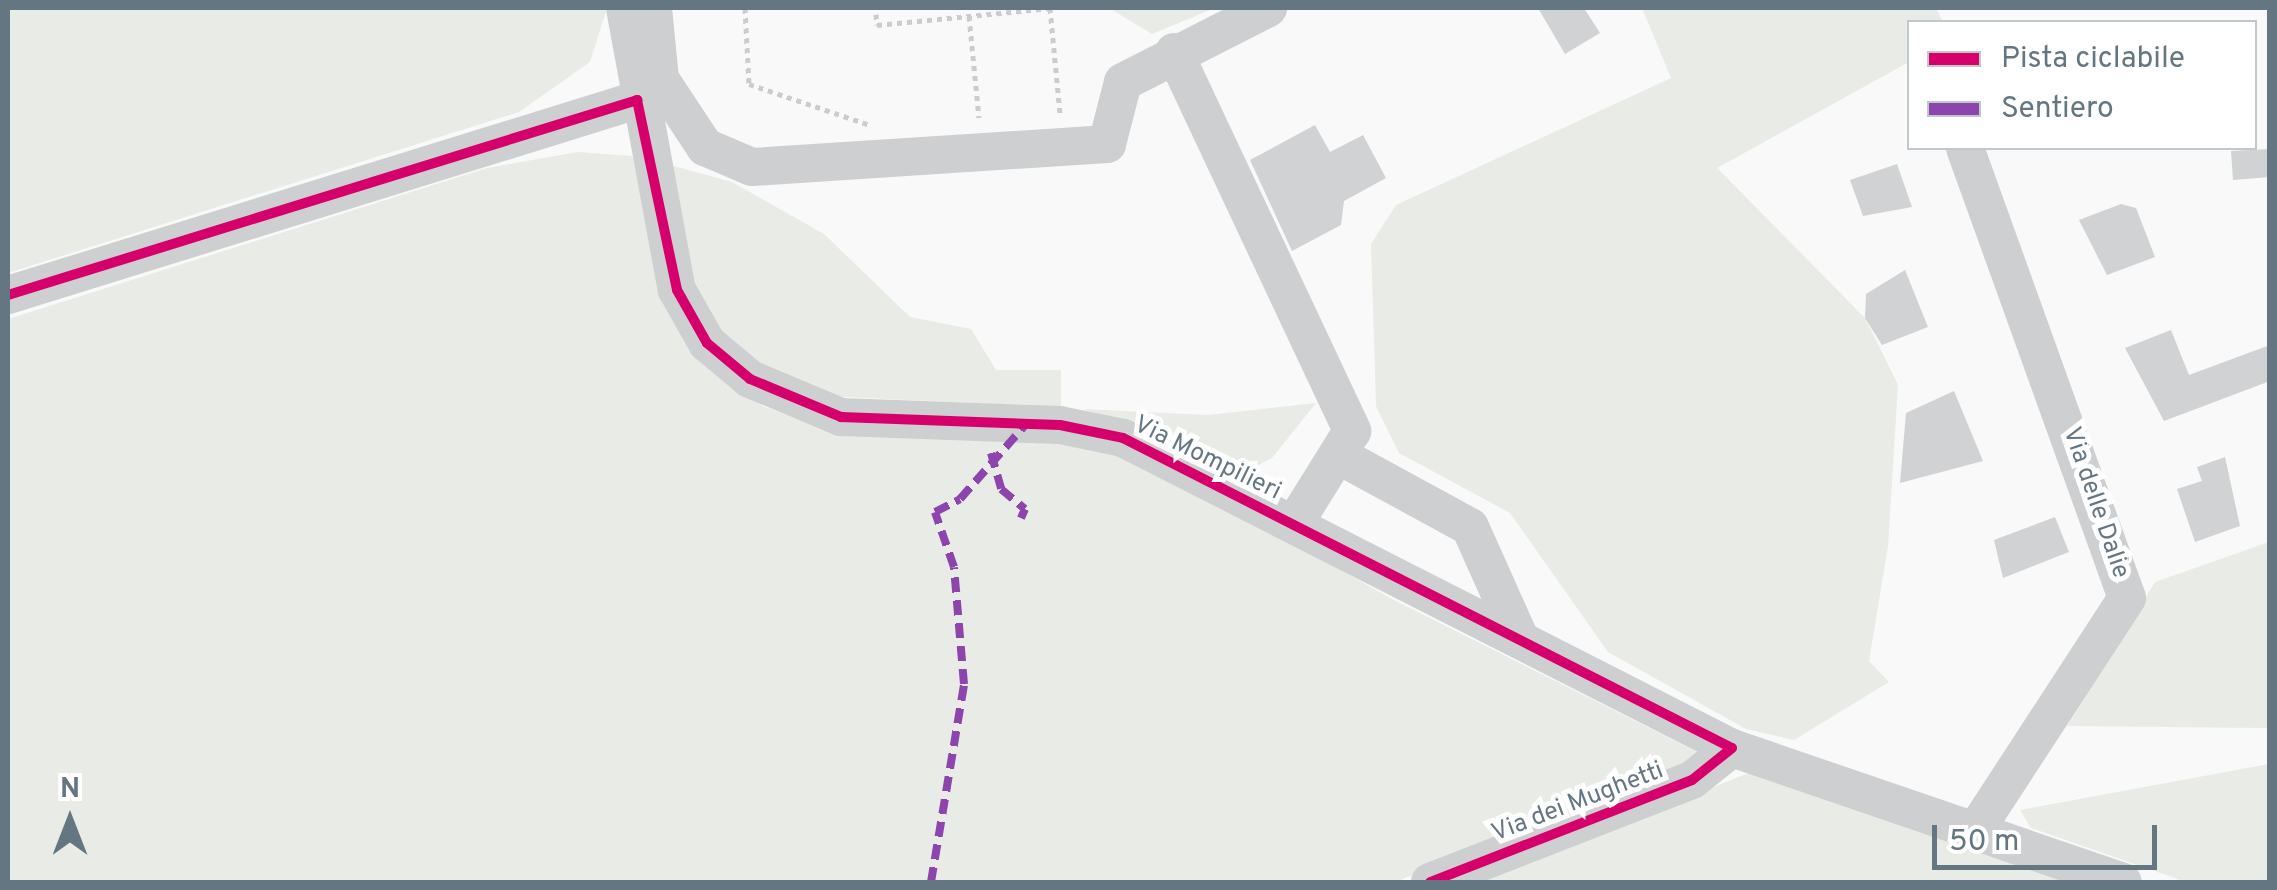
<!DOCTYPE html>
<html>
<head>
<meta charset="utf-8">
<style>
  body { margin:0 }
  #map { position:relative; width:2277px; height:890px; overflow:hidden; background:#f9f9f9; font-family:Overpass,sans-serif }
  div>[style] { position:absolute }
  .green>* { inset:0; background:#e8ebe6 }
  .building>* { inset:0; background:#d0d2d3 }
  .path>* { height:5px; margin-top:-2.5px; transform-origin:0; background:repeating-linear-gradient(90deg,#cbcccd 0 5px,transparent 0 10px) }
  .minor>* { height:38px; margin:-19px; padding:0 19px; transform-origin:19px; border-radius:19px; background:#cecfd0 }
  .quiet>* { height:8px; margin-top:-4px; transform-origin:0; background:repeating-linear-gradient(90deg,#8e44ad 0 15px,transparent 0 23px) }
  .cycleway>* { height:10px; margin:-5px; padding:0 5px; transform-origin:5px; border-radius:5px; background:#d6006c }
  span { translate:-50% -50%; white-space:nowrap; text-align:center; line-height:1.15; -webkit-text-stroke:10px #fff; paint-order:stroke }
  .street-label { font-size:25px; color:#657683 }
  .frame { position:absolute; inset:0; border:10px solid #657683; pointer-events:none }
  .legend { position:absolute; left:1907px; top:20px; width:350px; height:130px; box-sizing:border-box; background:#fff; border:2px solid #c1c8cd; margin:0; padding:12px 18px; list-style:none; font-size:30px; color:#657683 }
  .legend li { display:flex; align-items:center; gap:20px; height:50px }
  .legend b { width:50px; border:2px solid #c1c8cd }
  .north { position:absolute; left:20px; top:770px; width:100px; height:100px; -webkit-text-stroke:8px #fff; paint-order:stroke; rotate:0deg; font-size:28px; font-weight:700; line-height:40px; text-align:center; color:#657683 }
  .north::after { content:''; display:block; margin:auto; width:35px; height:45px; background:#657683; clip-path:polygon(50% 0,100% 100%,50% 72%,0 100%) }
  .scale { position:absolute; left:1932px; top:825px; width:225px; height:45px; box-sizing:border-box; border:5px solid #657683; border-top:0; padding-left:12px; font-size:30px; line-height:35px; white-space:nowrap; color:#657683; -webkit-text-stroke:8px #fff; paint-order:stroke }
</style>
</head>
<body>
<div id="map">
  <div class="green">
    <i style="clip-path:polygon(8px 8px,607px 8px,590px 62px,519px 112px,8px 273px)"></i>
    <i style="clip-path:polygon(1109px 8px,1215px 8px,1152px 34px)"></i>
    <i style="clip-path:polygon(1642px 8px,1936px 8px,1943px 22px,1910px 22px,1909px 62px,1717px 168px,1865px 318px,1898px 385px,1888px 546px,1869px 661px,1889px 682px,1794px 740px,1746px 729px,1608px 652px,1510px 513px,1399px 453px,1376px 406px,1371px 244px,1396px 205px,1671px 78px)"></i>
    <i style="clip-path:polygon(578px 152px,632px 156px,730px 386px,763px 406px,802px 421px,1078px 440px,1177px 477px,1390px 598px,1701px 754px,1685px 770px,1395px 882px,8px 882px,8px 319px,487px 168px)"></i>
    <i style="clip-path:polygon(663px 163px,732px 182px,824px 234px,910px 317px,971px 329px,996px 370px,1061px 370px,1061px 407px,822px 396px,740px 356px,694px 300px)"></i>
    <i style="clip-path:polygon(1316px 403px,1272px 458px,1238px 476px,1083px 409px,1208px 415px)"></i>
    <i style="clip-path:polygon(2269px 542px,2269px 728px,2067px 726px,2155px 582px)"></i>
    <i style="clip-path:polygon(2269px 764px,2269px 882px,2186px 882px,2031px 828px,2020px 810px)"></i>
    <i style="clip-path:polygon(1761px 768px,2090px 882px,1478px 882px)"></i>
  </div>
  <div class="building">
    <i style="clip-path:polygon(1538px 8px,1584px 8px,1600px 33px,1565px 54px)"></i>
    <i style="clip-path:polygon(1315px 125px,1330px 152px,1363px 135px,1386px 178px,1344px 201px,1341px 225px,1292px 251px,1250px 160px)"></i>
    <i style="clip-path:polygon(2270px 149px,2270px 177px,2233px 180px,2231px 151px)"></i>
    <i style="clip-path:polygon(1897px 164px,1912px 207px,1863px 216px,1850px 180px)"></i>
    <i style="clip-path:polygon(2121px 204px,2136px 208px,2155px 257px,2107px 275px,2079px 220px)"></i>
    <i style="clip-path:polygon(1905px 270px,1928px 327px,1882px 345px,1865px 318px,1866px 294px)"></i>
    <i style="clip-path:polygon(2171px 330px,2189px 375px,2270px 345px,2270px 381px,2164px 421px,2125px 348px)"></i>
    <i style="clip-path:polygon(1954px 391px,1983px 461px,1900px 483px,1906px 413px)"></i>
    <i style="clip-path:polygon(2225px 457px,2240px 526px,2195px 542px,2177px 489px,2202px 481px,2197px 467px)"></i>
    <i style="clip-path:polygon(2055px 517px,2069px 552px,2003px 578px,1994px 540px)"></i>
  </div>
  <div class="path">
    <i style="left:745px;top:8px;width:76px;rotate:87deg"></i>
    <i style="left:749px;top:84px;width:125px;rotate:18.7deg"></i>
    <i style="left:876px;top:14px;width:11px;rotate:85deg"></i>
    <i style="left:877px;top:25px;width:174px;rotate:-5.6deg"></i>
    <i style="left:1050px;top:8px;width:106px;rotate:84.6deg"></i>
    <i style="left:969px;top:16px;width:102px;rotate:84.4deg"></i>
  </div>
  <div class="minor">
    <i style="left:625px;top:8px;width:287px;rotate:79.6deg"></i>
    <i style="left:677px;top:290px;width:61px;rotate:60.5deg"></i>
    <i style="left:707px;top:343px;width:56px;rotate:39.9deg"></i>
    <i style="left:750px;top:379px;width:99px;rotate:22.7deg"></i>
    <i style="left:841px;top:417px;width:219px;rotate:2.1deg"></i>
    <i style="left:1060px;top:425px;width:64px;rotate:11.7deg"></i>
    <i style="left:1123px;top:438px;width:683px;rotate:26.98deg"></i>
    <i style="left:1732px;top:748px;width:413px;rotate:18.9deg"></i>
    <i style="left:653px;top:8px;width:71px;rotate:84.4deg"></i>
    <i style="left:660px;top:79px;width:82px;rotate:56.5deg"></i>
    <i style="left:705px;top:147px;width:51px;rotate:23.1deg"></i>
    <i style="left:752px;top:167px;width:356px;rotate:-3.7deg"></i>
    <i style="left:1107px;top:144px;width:64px;rotate:-75.5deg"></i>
    <i style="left:1123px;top:82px;width:163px;rotate:-27deg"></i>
    <i style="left:1174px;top:52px;width:419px;rotate:64.8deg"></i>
    <i style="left:1352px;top:431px;width:110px;rotate:121.9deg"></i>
    <i style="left:1965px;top:148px;width:478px;rotate:70.2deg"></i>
    <i style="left:2127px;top:598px;width:278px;rotate:123.1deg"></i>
    <i style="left:8px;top:295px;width:659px;rotate:-17.22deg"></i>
    <i style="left:1338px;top:455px;width:150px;rotate:28.6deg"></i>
    <i style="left:1470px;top:527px;width:123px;rotate:65.9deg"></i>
    <i style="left:1430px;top:882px;width:281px;rotate:-21.3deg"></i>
    <i style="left:1692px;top:780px;width:51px;rotate:-38.7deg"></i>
  </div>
  <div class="quiet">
    <i style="left:991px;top:453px;width:37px;rotate:74deg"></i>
    <i style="left:1001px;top:489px;width:31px;rotate:40deg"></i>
    <i style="left:1025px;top:509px;width:10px;rotate:114deg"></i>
    <i style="left:931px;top:882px;width:201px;rotate:-80.5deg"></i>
    <i style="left:964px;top:684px;width:117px;rotate:-94.9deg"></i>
    <i style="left:954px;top:567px;width:58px;rotate:-109.1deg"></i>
    <i style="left:935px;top:512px;width:28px;rotate:-27deg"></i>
    <i style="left:960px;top:499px;width:101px;rotate:-48.6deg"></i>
  </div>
  <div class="cycleway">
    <i style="left:8px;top:295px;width:659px;rotate:-17.22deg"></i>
    <i style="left:637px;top:100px;width:194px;rotate:78.1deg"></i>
    <i style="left:677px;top:290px;width:61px;rotate:60.5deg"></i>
    <i style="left:707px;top:343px;width:56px;rotate:39.9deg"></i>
    <i style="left:750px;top:379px;width:99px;rotate:22.7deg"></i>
    <i style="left:841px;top:417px;width:219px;rotate:2.1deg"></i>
    <i style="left:1060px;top:425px;width:64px;rotate:11.7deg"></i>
    <i style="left:1123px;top:438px;width:683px;rotate:26.98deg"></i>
    <i style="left:1732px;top:748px;width:51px;rotate:141.3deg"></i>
    <i style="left:1692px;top:780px;width:281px;rotate:158.7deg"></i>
  </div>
  <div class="street-label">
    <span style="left:1207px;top:459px;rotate:26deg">Via Mompilieri</span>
    <span style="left:2095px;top:503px;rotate:71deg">Via delle Dalie</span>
    <span style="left:1578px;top:803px;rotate:-21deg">Via dei Mughetti</span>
  </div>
  <div class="frame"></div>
  <ul class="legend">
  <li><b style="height:12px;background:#d6006c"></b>Pista ciclabile</li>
  <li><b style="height:12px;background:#8e44ad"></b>Sentiero</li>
  </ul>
  <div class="north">N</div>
  <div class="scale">50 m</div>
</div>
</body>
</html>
